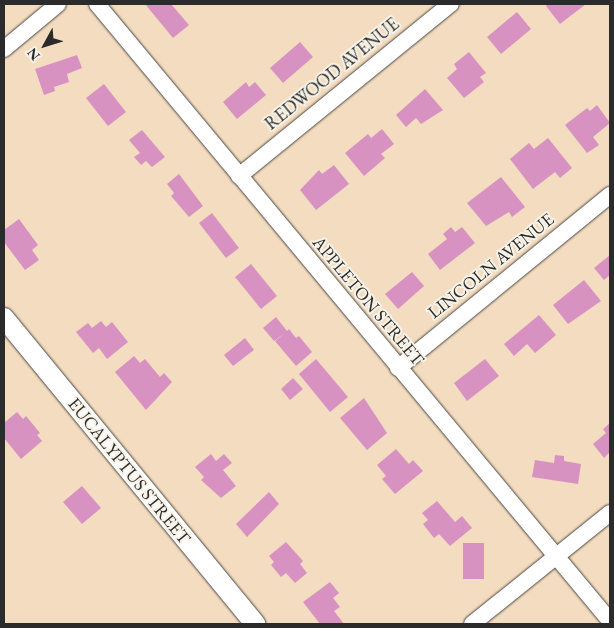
<!DOCTYPE html>
<html>
<head>
<meta charset="utf-8">
<style>
  body { margin:0 }
  #map { position:relative; width:614px; height:628px; overflow:hidden; background:#f4dcc0; font-family:"EB Garamond",serif }
  div>[style] { position:absolute }
  .building>* { inset:0; background:#d792c2 }
  .roads { filter:drop-shadow(0 0 1px #494641) drop-shadow(0 0 1px #494641) }
  .minor>* { height:16px; margin:-8px; padding:0 8px; transform-origin:8px; border-radius:8px; background:#fff }
  .major>* { height:20px; margin:-10px; padding:0 10px; transform-origin:10px; border-radius:10px; background:#fff }
  span { translate:-50% -50%; white-space:nowrap; text-align:center; line-height:1.15; -webkit-text-stroke:4px #f7f3e8; paint-order:stroke }
  .street-label { font-size:18px; color:#2b2b2b }
  .frame { position:absolute; inset:0; border:5px solid #2b2b2b; pointer-events:none }
  .north { position:absolute; left:20px; top:20px; width:50px; height:50px; -webkit-text-stroke:4px #f7f3e8; paint-order:stroke; rotate:231deg; font-size:14px; font-weight:700; line-height:20px; text-align:center; color:#2b2b2b }
  .north::after { content:''; display:block; margin:auto; width:18px; height:22px; background:#2b2b2b; clip-path:polygon(50% 0,100% 100%,50% 72%,0 100%) }
</style>
</head>
<body>
<div id="map">
  <div class="building">
    <i style="clip-path:polygon(145px 4px,171px 4px,189px 25px,173px 38px)"></i>
    <i style="clip-path:polygon(548px 4px,586px 4px,560px 24px,546px 6px)"></i>
    <i style="clip-path:polygon(517px 12px,531px 29px,501px 54px,487px 37px)"></i>
    <i style="clip-path:polygon(300px 42px,313px 57px,283px 83px,270px 68px)"></i>
    <i style="clip-path:polygon(469px 52px,486px 73px,480px 77px,484px 82px,464px 98px,447px 78px,457px 69px,454px 64px)"></i>
    <i style="clip-path:polygon(77px 55px,82px 68px,67px 74px,69px 82px,54px 87px,55px 91px,44px 95px,35px 69px)"></i>
    <i style="clip-path:polygon(246px 82px,249px 87px,255px 82px,266px 95px,237px 119px,223px 102px)"></i>
    <i style="clip-path:polygon(104px 84px,126px 112px,108px 126px,86px 98px)"></i>
    <i style="clip-path:polygon(425px 89px,443px 110px,421px 124px,416px 118px,406px 127px,396px 115px)"></i>
    <i style="clip-path:polygon(597px 105px,610px 123px,593px 137px,599px 145px,587px 153px,565px 125px,587px 108px,590px 111px)"></i>
    <i style="clip-path:polygon(382px 129px,394px 144px,381px 154px,385px 158px,364px 176px,345px 153px,368px 134px,371px 138px)"></i>
    <i style="clip-path:polygon(142px 130px,165px 157px,152px 167px,146px 161px,141px 165px,134px 157px,140px 153px,129px 140px)"></i>
    <i style="clip-path:polygon(548px 138px,572px 168px,560px 178px,555px 172px,533px 189px,510px 159px,529px 143px,534px 149px)"></i>
    <i style="clip-path:polygon(334px 165px,349px 184px,316px 210px,300px 190px,319px 170px,322px 174px)"></i>
    <i style="clip-path:polygon(179px 174px,203px 206px,189px 217px,171px 196px,174px 193px,167px 184px)"></i>
    <i style="clip-path:polygon(501px 177px,525px 207px,512px 217px,509px 212px,486px 226px,467px 203px)"></i>
    <i style="clip-path:polygon(212px 213px,239px 248px,226px 258px,199px 223px)"></i>
    <i style="clip-path:polygon(19px 219px,38px 245px,32px 250px,39px 260px,25px 270px,4px 242px,4px 230px)"></i>
    <i style="clip-path:polygon(451px 227px,455px 232px,462px 227px,475px 243px,440px 270px,428px 254px,447px 239px,443px 234px)"></i>
    <i style="clip-path:polygon(610px 255px,610px 275px,604px 280px,594px 268px)"></i>
    <i style="clip-path:polygon(251px 264px,277px 296px,261px 309px,235px 277px)"></i>
    <i style="clip-path:polygon(412px 272px,424px 286px,398px 309px,385px 294px)"></i>
    <i style="clip-path:polygon(584px 280px,601px 301px,568px 324px,553px 305px)"></i>
    <i style="clip-path:polygon(539px 315px,556px 335px,535px 353px,527px 344px,514px 356px,504px 344px)"></i>
    <i style="clip-path:polygon(276px 317px,287px 331px,289px 329px,296px 338px,299px 336px,312px 352px,296px 366px,275px 341px,285px 333px,274px 341px,263px 328px)"></i>
    <i style="clip-path:polygon(101px 321px,106px 327px,112px 322px,128px 342px,107px 359px,99px 348px,93px 353px,76px 332px,88px 323px,92px 328px)"></i>
    <i style="clip-path:polygon(245px 338px,254px 350px,233px 366px,224px 355px)"></i>
    <i style="clip-path:polygon(134px 356px,140px 363px,145px 359px,160px 377px,164px 373px,172px 382px,146px 410px,115px 372px)"></i>
    <i style="clip-path:polygon(316px 359px,348px 397px,330px 412px,299px 374px)"></i>
    <i style="clip-path:polygon(485px 359px,499px 376px,467px 401px,454px 383px)"></i>
    <i style="clip-path:polygon(293px 378px,303px 389px,290px 400px,281px 389px)"></i>
    <i style="clip-path:polygon(364px 398px,387px 433px,367px 450px,340px 418px)"></i>
    <i style="clip-path:polygon(17px 412px,23px 419px,26px 416px,40px 433px,37px 435px,42px 441px,21px 459px,4px 438px,4px 423px)"></i>
    <i style="clip-path:polygon(610px 423px,610px 452px,604px 458px,593px 444px,606px 433px,603px 429px)"></i>
    <i style="clip-path:polygon(396px 449px,409px 464px,413px 460px,423px 471px,395px 494px,382px 479px,386px 476px,377px 465px)"></i>
    <i style="clip-path:polygon(211px 454px,216px 461px,224px 454px,232px 463px,223px 470px,236px 486px,221px 498px,201px 480px,204px 477px,195px 467px)"></i>
    <i style="clip-path:polygon(555px 455px,564px 456px,564px 461px,581px 464px,578px 484px,532px 477px,535px 460px,554px 463px)"></i>
    <i style="clip-path:polygon(82px 486px,101px 508px,82px 524px,63px 502px)"></i>
    <i style="clip-path:polygon(269px 492px,279px 504px,247px 537px,236px 524px)"></i>
    <i style="clip-path:polygon(437px 501px,455px 522px,462px 516px,472px 528px,450px 546px,439px 534px,434px 538px,423px 524px,428px 520px,422px 513px)"></i>
    <i style="clip-path:polygon(286px 542px,303px 561px,300px 564px,307px 573px,295px 583px,286px 573px,281px 577px,271px 565px,274px 562px,269px 556px)"></i>
    <i style="clip-path:polygon(463px 543px,484px 543px,484px 579px,463px 579px)"></i>
    <i style="clip-path:polygon(330px 582px,339px 593px,333px 598px,340px 607px,334px 611px,344px 624px,320px 624px,303px 602px)"></i>
  </div>
  <div class="roads">
    <div class="minor">
      <i style="left:97px;top:4px;width:802px;rotate:50.26deg"></i>
      <i style="left:4px;top:49px;width:70px;rotate:-39.8deg"></i>
      <i style="left:239px;top:176px;width:273px;rotate:-39.1deg"></i>
      <i style="left:398px;top:368px;width:274px;rotate:-39.2deg"></i>
      <i style="left:472px;top:624px;width:177px;rotate:-38.8deg"></i>
    </div>
    <div class="major">
      <i style="left:4px;top:318px;width:396px;rotate:50.6deg"></i>
    </div>
  </div>
  <div class="street-label">
    <span style="left:332px;top:74px;rotate:-39deg">REDWOOD AVENUE</span>
    <span style="left:491px;top:266px;rotate:-39deg">LINCOLN AVENUE</span>
    <span style="left:368px;top:301px;rotate:50deg">APPLETON STREET</span>
    <span style="left:129px;top:471px;rotate:51deg">EUCALYPTUS STREET</span>
  </div>
  <div class="frame"></div>
  <div class="north">N</div>
</div>
</body>
</html>
